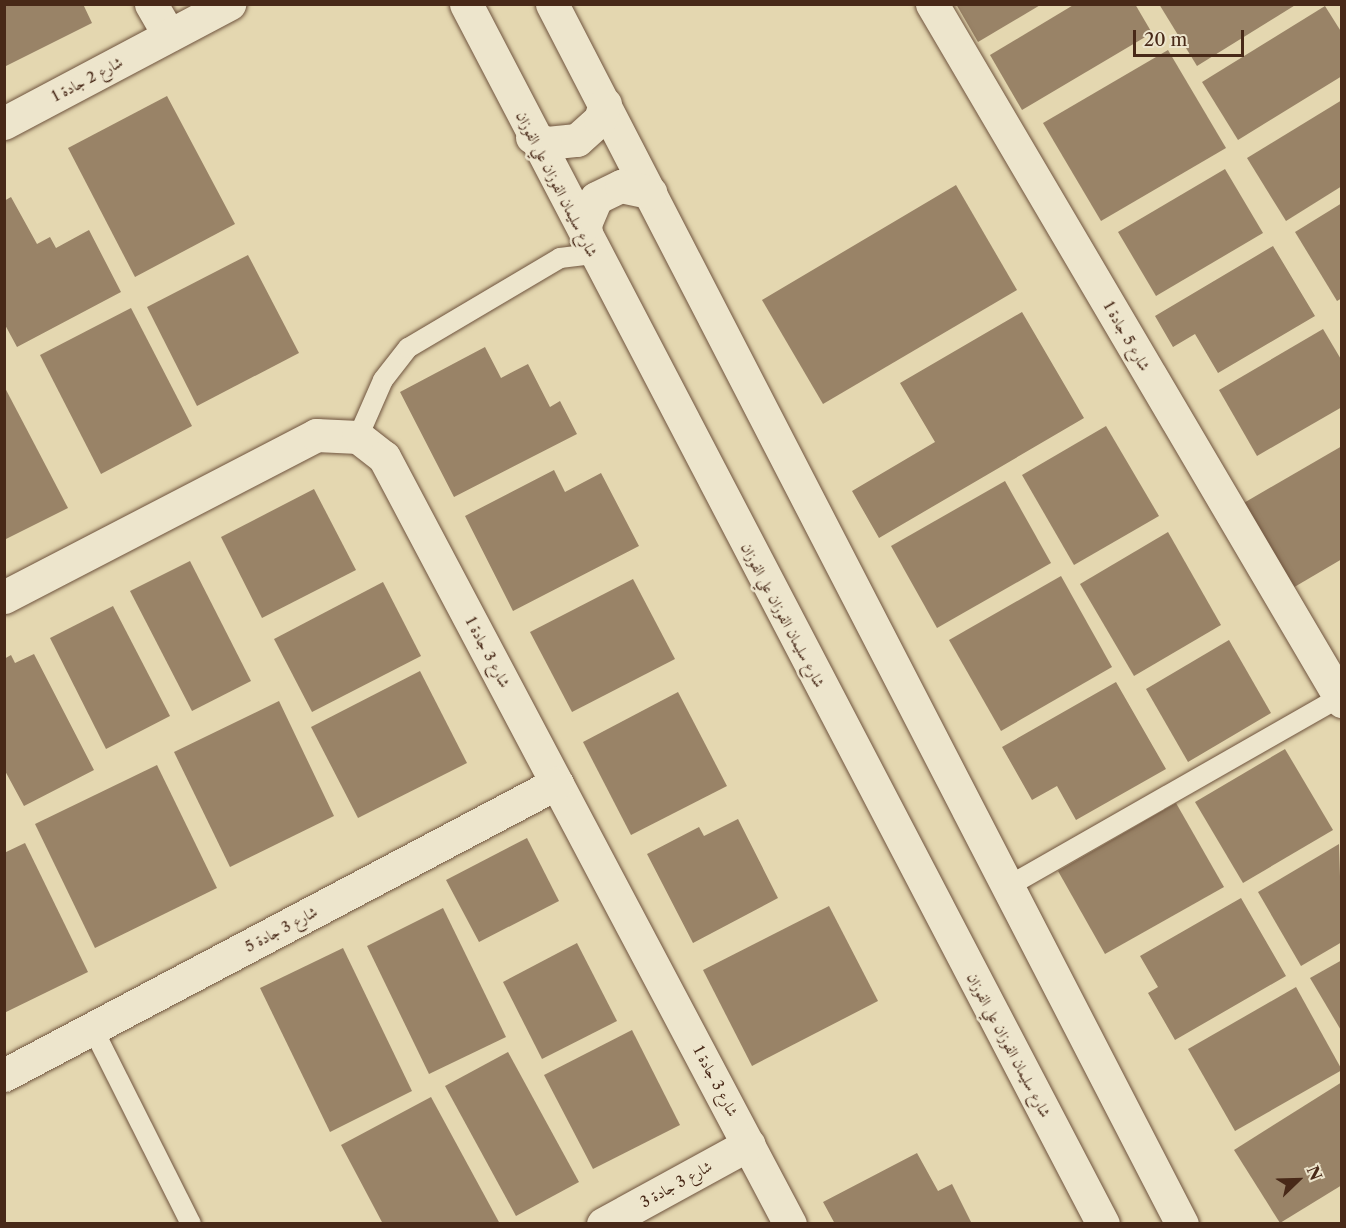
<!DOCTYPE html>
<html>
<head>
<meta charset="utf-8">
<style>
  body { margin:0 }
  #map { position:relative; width:1346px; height:1228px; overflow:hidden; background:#e4d7b0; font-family:"Libre Caslon Text",Amiri,serif }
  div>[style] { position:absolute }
  .building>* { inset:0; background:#998367 }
  .roads { filter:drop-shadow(0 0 2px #6f543e) drop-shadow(0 0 2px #6f543e) }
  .service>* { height:20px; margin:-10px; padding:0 10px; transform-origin:10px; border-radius:10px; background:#ede5cc }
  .minor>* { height:33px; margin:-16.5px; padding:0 16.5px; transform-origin:16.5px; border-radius:16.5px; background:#ede5cc }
  .tertiary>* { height:33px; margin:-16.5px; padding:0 16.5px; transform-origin:16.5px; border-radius:16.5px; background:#ede5cc }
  span { translate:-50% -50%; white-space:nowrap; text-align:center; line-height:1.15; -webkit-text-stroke:5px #ede5cc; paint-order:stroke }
  .street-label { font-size:15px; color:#482918 }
  .frame { position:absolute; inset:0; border:6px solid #482918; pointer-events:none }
  .north { position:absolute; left:1268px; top:1150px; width:60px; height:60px; -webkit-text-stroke:4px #ede5cc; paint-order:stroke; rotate:67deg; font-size:16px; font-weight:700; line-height:24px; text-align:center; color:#482918 }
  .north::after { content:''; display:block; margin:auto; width:21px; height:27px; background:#482918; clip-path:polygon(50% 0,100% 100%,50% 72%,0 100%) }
  .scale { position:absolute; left:1133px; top:30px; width:111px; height:27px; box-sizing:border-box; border:3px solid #482918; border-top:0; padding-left:8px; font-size:18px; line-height:21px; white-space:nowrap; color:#482918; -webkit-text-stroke:4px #ede5cc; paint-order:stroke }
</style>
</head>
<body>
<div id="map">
  <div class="building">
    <i style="clip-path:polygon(4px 4px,83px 4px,92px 23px,4px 67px)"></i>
    <i style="clip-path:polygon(956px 4px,1042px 4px,978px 42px)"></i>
    <i style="clip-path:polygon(1075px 4px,1135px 4px,1152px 33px,1022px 110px,990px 55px)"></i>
    <i style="clip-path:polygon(1159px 4px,1297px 4px,1197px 66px)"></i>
    <i style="clip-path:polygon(1325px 6px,1342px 33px,1342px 76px,1238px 140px,1202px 82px)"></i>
    <i style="clip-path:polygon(1168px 50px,1226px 148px,1101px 221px,1043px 123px)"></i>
    <i style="clip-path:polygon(167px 96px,235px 224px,135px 277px,68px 148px)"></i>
    <i style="clip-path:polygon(1342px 100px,1342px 186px,1286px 221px,1247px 158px)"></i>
    <i style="clip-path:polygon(1225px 169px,1263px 233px,1156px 296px,1118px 232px)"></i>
    <i style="clip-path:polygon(956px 185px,1017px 290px,823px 404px,762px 300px)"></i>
    <i style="clip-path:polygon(11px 197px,37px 244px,50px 237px,56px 248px,89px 230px,121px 292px,17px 347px,4px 323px,4px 201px)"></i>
    <i style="clip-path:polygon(1342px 203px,1342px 298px,1337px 301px,1295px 232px)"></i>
    <i style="clip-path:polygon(1273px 246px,1315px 316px,1218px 373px,1195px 334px,1173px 347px,1155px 316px)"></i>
    <i style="clip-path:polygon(248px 255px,299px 353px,197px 406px,147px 307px)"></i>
    <i style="clip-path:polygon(131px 308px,192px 426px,101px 474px,40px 355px)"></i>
    <i style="clip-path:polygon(1022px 312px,1084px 418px,879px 538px,852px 491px,935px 442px,900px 383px)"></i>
    <i style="clip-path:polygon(1323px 329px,1342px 361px,1342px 407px,1257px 456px,1219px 390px)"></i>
    <i style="clip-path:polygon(485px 347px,501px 378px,528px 364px,550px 407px,560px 401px,577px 434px,454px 497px,400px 392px)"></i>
    <i style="clip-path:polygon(4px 386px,68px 508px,4px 540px)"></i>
    <i style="clip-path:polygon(1106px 426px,1159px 516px,1074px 565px,1022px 475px)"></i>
    <i style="clip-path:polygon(1342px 446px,1342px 559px,1291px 589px,1242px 504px)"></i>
    <i style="clip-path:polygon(554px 470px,565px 492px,601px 473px,639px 546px,513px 611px,465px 516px)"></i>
    <i style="clip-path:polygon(1005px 481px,1051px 563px,937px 628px,891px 546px)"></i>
    <i style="clip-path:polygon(314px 489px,356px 570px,262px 618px,221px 537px)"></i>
    <i style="clip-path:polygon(1168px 532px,1221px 625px,1134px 676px,1080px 584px)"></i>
    <i style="clip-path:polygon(190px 561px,251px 681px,192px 711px,130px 591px)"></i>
    <i style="clip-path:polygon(1061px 576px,1112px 667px,1001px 731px,949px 640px)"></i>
    <i style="clip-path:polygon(633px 579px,675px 659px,572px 712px,530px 632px)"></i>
    <i style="clip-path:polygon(383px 582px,421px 656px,312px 712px,274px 639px)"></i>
    <i style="clip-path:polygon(113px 606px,170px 716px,106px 749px,50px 638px)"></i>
    <i style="clip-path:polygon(1229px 640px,1271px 713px,1188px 762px,1146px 689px)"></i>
    <i style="clip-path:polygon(34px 654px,94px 770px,24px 806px,4px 769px,4px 659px,11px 655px,15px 663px)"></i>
    <i style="clip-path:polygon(420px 671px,467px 763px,358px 818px,311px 727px)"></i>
    <i style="clip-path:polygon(1116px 682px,1166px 769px,1076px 820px,1057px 786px,1032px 800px,1002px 747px)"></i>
    <i style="clip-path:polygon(678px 692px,727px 786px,631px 835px,583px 742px)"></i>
    <i style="clip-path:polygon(279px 701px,334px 816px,230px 867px,174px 752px)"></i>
    <i style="clip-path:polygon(1285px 749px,1333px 830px,1243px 883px,1195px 802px)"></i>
    <i style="clip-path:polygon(157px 765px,217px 888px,95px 948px,35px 824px)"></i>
    <i style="clip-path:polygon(1176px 803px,1224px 887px,1105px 954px,1058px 871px)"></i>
    <i style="clip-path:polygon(738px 819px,778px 898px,693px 943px,647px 854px,699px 827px,704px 836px)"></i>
    <i style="clip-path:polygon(527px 838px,559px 901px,479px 942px,446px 880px)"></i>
    <i style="clip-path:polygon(25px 843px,88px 972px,4px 1013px,4px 853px)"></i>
    <i style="clip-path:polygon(1339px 844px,1342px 942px,1301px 966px,1258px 892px)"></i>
    <i style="clip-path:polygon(1241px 898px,1286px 976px,1175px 1040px,1148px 993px,1158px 987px,1140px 956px)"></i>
    <i style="clip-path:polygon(829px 906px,878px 1001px,752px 1066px,703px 970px)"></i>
    <i style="clip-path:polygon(443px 908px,506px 1037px,429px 1074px,367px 946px)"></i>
    <i style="clip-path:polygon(577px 943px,617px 1021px,542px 1059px,503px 982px)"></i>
    <i style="clip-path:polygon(343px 948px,412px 1091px,330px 1132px,260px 988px)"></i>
    <i style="clip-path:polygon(1342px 960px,1342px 1032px,1310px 978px)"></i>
    <i style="clip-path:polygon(1296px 987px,1342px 1070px,1235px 1131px,1188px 1049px)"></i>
    <i style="clip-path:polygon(632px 1030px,680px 1125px,593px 1169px,544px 1075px)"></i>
    <i style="clip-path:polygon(508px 1052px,579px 1182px,516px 1216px,445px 1086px)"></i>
    <i style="clip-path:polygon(1342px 1082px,1342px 1185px,1280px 1223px,1234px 1150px)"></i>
    <i style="clip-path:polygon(431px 1097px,500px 1224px,383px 1224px,341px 1145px)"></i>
    <i style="clip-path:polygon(917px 1153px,938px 1191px,952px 1184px,972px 1224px,835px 1224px,823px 1202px)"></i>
  </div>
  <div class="roads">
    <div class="service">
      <i style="left:358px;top:437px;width:62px;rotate:-66.3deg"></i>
      <i style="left:383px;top:380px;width:41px;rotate:-52deg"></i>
      <i style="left:408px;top:348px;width:177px;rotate:-30.6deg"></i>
      <i style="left:560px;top:258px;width:33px;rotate:-7deg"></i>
      <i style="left:1007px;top:887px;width:383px;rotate:-29.7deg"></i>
      <i style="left:93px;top:1029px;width:218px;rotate:63.3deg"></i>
    </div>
    <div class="minor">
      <i style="left:151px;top:4px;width:36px;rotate:60deg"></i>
      <i style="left:932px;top:4px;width:809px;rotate:59.53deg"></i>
      <i style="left:4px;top:123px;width:255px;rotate:-27.9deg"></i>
      <i style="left:4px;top:597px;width:352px;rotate:-27.4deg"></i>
      <i style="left:316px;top:435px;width:42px;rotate:2.7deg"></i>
      <i style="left:358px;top:437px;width:33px;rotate:38deg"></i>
      <i style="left:384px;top:457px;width:868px;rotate:62.11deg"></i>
      <i style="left:4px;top:1075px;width:625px;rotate:-27.84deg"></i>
      <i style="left:603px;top:1224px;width:166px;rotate:-28.7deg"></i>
    </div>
    <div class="tertiary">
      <i style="left:466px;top:4px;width:1376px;rotate:62.43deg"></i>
      <i style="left:552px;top:4px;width:1373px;rotate:62.69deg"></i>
      <i style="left:532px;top:137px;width:16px;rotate:22deg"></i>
      <i style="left:547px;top:143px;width:30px;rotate:-6deg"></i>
      <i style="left:577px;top:140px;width:31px;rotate:-42deg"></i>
      <i style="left:600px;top:119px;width:16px;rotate:-72deg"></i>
      <i style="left:587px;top:241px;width:17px;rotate:-97deg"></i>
      <i style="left:585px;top:224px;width:28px;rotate:-67deg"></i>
      <i style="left:596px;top:198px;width:28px;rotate:-26deg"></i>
      <i style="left:621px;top:186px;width:30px;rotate:12deg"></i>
    </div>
  </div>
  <div class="street-label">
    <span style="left:87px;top:79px;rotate:-28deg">شارع 2 جادة 1</span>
    <span style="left:557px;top:184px;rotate:63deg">شارع سليمان الفوزان علي الفوزان</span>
    <span style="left:1127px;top:336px;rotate:60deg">شارع 5 جادة 1</span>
    <span style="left:783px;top:615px;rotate:62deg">شارع سليمان الفوزان علي الفوزان</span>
    <span style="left:488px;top:652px;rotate:62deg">شارع 3 جادة 1</span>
    <span style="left:281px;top:929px;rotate:-28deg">شارع 3 جادة 5</span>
    <span style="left:1009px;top:1045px;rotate:62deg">شارع سليمان الفوزان علي الفوزان</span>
    <span style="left:716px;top:1081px;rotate:62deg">شارع 3 جادة 1</span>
    <span style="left:676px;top:1184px;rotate:-29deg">شارع 3 جادة 3</span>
  </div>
  <div class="frame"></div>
  <div class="north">N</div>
  <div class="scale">20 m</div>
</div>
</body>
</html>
